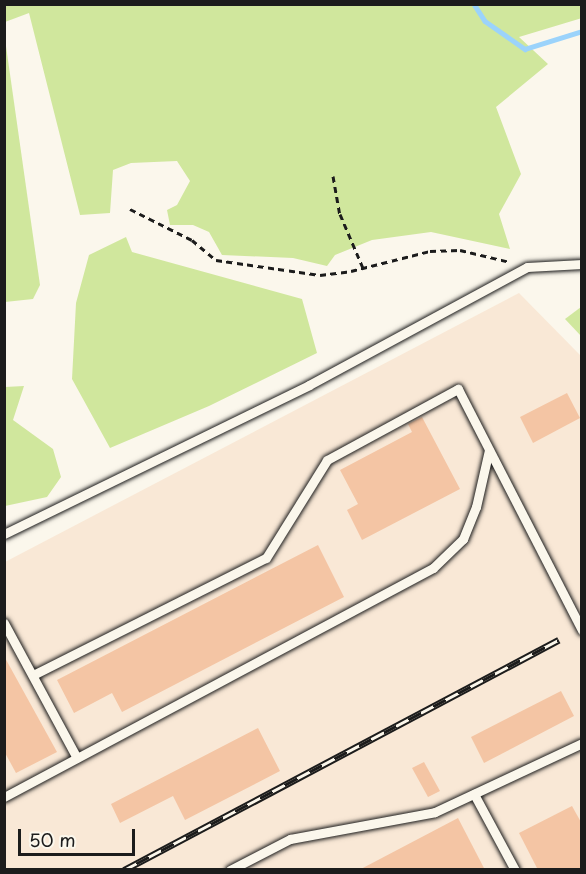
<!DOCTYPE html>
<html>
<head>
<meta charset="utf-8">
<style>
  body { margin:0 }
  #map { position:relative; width:586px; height:874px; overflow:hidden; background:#fbf7ec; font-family:"Playpen Sans",sans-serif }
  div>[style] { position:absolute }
  .built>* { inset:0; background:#f9e8d6 }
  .green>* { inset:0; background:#d0e79d }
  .stream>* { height:4.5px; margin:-2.25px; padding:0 2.25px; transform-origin:2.25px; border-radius:2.25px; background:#9bd3fb }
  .building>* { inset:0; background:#f4c5a4 }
  .path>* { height:3px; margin-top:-1.5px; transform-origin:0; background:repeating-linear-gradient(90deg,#1c1c1c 0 6px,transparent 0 10.5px) }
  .roads { filter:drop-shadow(0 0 2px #1c1c1c) drop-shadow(0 0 2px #1c1c1c) }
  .lane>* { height:9px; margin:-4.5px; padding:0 4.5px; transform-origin:4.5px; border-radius:4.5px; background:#fbf7ec }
  .rail>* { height:7px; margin-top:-3.5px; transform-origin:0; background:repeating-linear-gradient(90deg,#fbf7ec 0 14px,#1c1c1c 0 28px); box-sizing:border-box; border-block:2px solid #1c1c1c }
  span { translate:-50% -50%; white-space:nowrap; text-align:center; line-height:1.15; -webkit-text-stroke:6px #fbf7ec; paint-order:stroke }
  .frame { position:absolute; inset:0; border:6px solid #1c1c1c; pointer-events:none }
  .scale { position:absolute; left:18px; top:829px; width:117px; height:27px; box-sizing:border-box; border:3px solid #1c1c1c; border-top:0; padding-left:8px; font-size:18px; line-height:21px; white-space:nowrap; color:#1c1c1c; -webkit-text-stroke:4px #fbf7ec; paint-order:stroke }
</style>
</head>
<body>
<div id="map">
  <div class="built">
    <i style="clip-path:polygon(519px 293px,581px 356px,581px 869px,5px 870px,5px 562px)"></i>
  </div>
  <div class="green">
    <i style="clip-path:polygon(5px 4px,581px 4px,582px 18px,519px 37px,548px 64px,496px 107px,521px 174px,499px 214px,510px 249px,431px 232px,372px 240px,335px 255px,327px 266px,293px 258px,222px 255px,209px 232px,193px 225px,170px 225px,167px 210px,177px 205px,190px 181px,177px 161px,131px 163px,113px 170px,110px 213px,80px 215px,29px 13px,5px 22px)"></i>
    <i style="clip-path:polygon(4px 32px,40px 285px,33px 299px,5px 302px)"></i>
    <i style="clip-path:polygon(126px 237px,132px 252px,302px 299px,317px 353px,209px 406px,110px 448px,72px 379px,76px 303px,89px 255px)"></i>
    <i style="clip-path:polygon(581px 307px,581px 336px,565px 319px)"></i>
    <i style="clip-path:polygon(24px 386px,13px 420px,53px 449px,61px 477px,47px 497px,5px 506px,5px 387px)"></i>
  </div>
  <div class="stream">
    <i style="left:474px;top:4px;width:20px;rotate:57deg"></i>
    <i style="left:485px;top:21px;width:49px;rotate:35deg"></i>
    <i style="left:525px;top:49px;width:60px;rotate:-17.5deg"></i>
  </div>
  <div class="building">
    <i style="clip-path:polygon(567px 393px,580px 418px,533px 443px,520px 417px)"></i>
    <i style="clip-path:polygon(422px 417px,460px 489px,362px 540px,347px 510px,358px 504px,340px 470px,412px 432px,408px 424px)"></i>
    <i style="clip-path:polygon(318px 545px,344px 597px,122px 712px,112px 693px,74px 713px,57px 680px)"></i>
    <i style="clip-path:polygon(4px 656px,57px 752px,16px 773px,4px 751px)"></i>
    <i style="clip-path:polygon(561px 691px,574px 716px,484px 763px,471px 737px)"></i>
    <i style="clip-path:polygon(258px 728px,280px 771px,185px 820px,173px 796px,120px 823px,111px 804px)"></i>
    <i style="clip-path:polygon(424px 762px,440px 791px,428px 797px,412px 768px)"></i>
    <i style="clip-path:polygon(572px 806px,582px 824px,582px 870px,538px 870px,519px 833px)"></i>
    <i style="clip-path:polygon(458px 818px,485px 870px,359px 870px)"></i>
  </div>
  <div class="path">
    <i style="left:333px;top:176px;width:39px;rotate:80deg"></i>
    <i style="left:340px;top:214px;width:59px;rotate:66.9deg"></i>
    <i style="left:130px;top:209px;width:69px;rotate:26.6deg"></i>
    <i style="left:192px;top:240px;width:31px;rotate:40deg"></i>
    <i style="left:216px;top:260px;width:105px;rotate:8.2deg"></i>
    <i style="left:320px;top:275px;width:31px;rotate:-7deg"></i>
    <i style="left:351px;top:271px;width:81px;rotate:-14.2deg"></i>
    <i style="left:430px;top:251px;width:30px;rotate:-2deg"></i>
    <i style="left:460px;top:250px;width:51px;rotate:13.5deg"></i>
  </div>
  <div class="roads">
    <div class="lane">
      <i style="left:4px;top:534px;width:339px;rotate:-26deg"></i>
      <i style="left:309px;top:385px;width:248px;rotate:-28.4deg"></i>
      <i style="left:527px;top:267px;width:55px;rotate:-3.1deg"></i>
      <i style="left:4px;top:623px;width:153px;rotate:61.6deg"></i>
      <i style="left:35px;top:674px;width:258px;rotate:-26.7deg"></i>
      <i style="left:266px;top:558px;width:115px;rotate:-58.1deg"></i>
      <i style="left:327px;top:460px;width:149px;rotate:-28.5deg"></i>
      <i style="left:458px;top:389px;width:271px;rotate:62.8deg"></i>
      <i style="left:474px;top:794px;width:86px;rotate:61.7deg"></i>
      <i style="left:4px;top:797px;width:486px;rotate:-28.1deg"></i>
      <i style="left:433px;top:568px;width:42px;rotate:-44deg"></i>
      <i style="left:463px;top:539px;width:35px;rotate:-68deg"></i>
      <i style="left:476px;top:507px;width:58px;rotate:-77.2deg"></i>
      <i style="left:230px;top:870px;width:68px;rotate:-27.3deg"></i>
      <i style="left:290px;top:839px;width:147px;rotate:-10.5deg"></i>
      <i style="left:435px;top:812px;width:162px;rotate:-25.1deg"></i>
    </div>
  </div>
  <div class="rail">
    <i style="left:124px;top:870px;width:492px;rotate:-27.9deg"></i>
  </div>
  <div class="frame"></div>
  <div class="scale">50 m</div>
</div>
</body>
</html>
